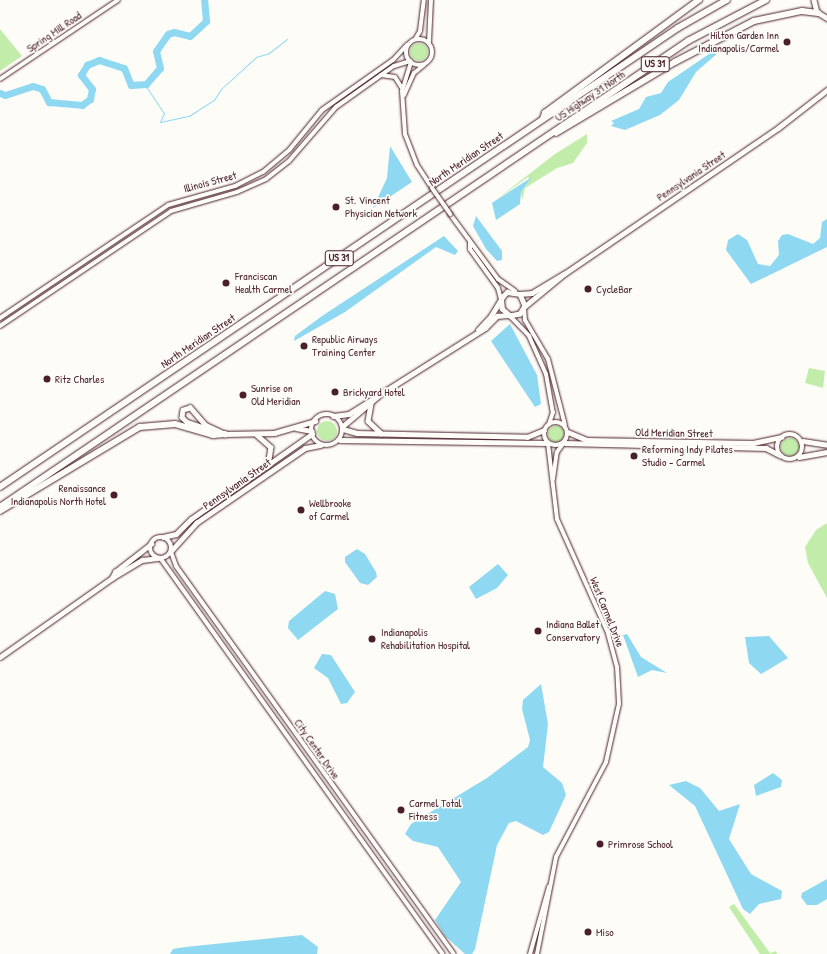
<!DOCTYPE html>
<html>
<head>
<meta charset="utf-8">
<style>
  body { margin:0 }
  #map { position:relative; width:827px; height:954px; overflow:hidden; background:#fdfcf7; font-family:"Patrick Hand",sans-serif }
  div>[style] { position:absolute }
  .green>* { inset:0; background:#c1eca9 }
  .round { border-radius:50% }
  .water>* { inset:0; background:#8fd8f1 }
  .stream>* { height:1px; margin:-0.5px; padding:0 0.5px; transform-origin:0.5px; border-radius:0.5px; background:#8fd8f1 }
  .river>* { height:7px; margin:-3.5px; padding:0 3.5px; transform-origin:3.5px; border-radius:3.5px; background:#8fd8f1 }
  .roads { filter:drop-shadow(0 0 1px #4a1f2b) drop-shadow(0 0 1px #4a1f2b) }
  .tertiary>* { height:4px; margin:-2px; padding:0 2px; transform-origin:2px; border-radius:2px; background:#fdfcf7 }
  .tertiary>.ring { margin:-2px; padding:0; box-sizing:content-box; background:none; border:4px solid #fdfcf7; border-radius:50% }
  .secondary>* { height:4.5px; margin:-2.25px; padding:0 2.25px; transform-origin:2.25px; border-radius:2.25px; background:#fdfcf7 }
  .secondary>.ring { margin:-2.25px; padding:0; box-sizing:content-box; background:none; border:4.5px solid #fdfcf7; border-radius:50% }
  .motorway>* { height:5.5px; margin:-2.75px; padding:0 2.75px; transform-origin:2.75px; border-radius:2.75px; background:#fdfcf7 }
  .bridges { filter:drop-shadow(0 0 1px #4a1f2b) drop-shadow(0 0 1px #4a1f2b) }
  .tertiary-bridge>* { height:4px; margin:-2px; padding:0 2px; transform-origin:2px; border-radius:2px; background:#fdfcf7 }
  .dots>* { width:11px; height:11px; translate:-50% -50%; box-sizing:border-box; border:2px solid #fdfcf7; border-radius:50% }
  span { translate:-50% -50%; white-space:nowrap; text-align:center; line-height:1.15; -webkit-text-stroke:3.5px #fdfcf7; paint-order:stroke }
  .shield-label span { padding:1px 3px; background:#fdfcf7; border:1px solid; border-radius:3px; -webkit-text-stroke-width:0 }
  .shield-label { font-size:10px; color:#4a1f2b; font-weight:700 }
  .street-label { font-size:11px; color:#4a1f2b }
  .poi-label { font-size:11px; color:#4a1f2b }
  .right { translate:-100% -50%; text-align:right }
  .left { translate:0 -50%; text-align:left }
</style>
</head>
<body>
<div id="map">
  <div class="green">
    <i style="clip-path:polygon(0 29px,22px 56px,0 71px)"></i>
    <i class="round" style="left:410px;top:43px;width:18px;height:18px"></i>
    <i style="clip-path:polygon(587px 134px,587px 143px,573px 163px,557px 168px,525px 188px,522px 200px,521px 192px,530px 180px,528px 177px,492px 203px,555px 154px)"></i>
    <i style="clip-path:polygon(809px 368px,825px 371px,823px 388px,805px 383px)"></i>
    <i class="round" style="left:317px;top:421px;width:20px;height:20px"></i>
    <i class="round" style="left:548px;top:426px;width:16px;height:16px"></i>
    <i class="round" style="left:781px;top:438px;width:18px;height:18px"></i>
    <i style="clip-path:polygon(827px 523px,827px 598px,808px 563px,805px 547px,816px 530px)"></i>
    <i style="clip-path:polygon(734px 904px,770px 953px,776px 951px,777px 954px,760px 954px,729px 907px)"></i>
  </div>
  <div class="water">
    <i style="clip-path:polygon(726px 46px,696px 72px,679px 100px,660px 115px,625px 130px,611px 126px,614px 123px,611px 121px,639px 109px,646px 97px,661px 93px,668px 82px,709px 54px)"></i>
    <i style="clip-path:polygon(390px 146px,412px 182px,373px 208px,387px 178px)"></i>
    <i style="clip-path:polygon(532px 177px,521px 192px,520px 204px,496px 220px,492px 203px)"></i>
    <i style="clip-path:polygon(476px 216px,502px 251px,502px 260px,497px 261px,486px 249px,473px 226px)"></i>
    <i style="clip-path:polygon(827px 219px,827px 247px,751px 284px,726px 250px,728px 240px,738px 234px,747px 240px,758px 264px,770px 266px,779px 255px,778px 241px,782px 235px,788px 234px,813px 244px,820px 238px,822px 222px)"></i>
    <i style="clip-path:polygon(444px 236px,458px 251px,455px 255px,436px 247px,345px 312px,294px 341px,295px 336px,322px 316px)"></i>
    <i style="clip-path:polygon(510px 324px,537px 375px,541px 404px,535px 407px,491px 341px)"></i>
    <i style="clip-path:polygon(357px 549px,365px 554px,376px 572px,377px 577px,368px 585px,360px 583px,345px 562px,345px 557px)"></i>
    <i style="clip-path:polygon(498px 564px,508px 575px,497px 588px,476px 599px,469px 587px)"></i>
    <i style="clip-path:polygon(325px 591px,335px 594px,338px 609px,298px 640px,288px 628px,289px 621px)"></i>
    <i style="clip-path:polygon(627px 634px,641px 657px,667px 673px,652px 670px,638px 677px,623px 635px)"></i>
    <i style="clip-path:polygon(769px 636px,788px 658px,761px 674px,749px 663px,745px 637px)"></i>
    <i style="clip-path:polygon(322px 654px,331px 655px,355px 692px,347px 703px,341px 704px,328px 678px,314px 668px)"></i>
    <i style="clip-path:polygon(541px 684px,548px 724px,543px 767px,562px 783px,566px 795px,549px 832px,543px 835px,516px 821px,509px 823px,497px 845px,475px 949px,472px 954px,465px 954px,445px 936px,435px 920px,461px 882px,438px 847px,413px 841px,405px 834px,411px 824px,487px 778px,528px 747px,530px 740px,522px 709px,523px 700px)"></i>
    <i style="clip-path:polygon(773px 773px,782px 780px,781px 787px,756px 796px,754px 785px)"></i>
    <i style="clip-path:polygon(686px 781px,700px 788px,719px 811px,740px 804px,729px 839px,751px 874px,782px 891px,781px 899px,759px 904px,750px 914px,743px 909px,695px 806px,669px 785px)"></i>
    <i style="clip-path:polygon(827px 879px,827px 899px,817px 905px,807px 905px,801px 897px,802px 893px)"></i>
    <i style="clip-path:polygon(302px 935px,318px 947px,317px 954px,170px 954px,173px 949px,185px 947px)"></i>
  </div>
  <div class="stream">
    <i style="left:145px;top:85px;width:34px;rotate:56deg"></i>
    <i style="left:164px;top:113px;width:10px;rotate:114deg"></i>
    <i style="left:160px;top:122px;width:30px;rotate:-12deg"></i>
    <i style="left:189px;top:116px;width:30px;rotate:-33deg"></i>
    <i style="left:214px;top:100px;width:13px;rotate:-58deg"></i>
    <i style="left:221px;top:89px;width:47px;rotate:-42.4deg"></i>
    <i style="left:256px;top:57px;width:14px;rotate:-17deg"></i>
    <i style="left:269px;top:53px;width:23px;rotate:-38deg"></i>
  </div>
  <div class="river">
    <i style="left:0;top:93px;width:5px;rotate:22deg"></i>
    <i style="left:5px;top:95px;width:29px;rotate:-18deg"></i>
    <i style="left:33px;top:86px;width:9px;rotate:18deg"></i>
    <i style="left:42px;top:89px;width:15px;rotate:62deg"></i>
    <i style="left:49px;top:102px;width:33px;rotate:5deg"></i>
    <i style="left:82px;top:105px;width:10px;rotate:-37deg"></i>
    <i style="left:90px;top:99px;width:10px;rotate:-79deg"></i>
    <i style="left:92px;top:89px;width:18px;rotate:-128deg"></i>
    <i style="left:81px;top:75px;width:12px;rotate:-59deg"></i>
    <i style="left:87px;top:65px;width:13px;rotate:-23deg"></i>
    <i style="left:99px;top:60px;width:26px;rotate:18deg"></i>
    <i style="left:124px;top:68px;width:18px;rotate:68deg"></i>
    <i style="left:131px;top:85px;width:15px;rotate:-4deg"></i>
    <i style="left:146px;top:84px;width:21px;rotate:-49deg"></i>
    <i style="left:160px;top:68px;width:17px;rotate:-103deg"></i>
    <i style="left:156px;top:51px;width:21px;rotate:-55deg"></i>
    <i style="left:168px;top:34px;width:6px;rotate:-18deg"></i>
    <i style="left:174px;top:32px;width:16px;rotate:14deg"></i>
    <i style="left:190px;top:36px;width:22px;rotate:-43deg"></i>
    <i style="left:206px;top:21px;width:21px;rotate:-95deg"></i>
  </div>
  <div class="roads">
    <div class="tertiary">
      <i style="left:416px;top:38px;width:8px;rotate:-60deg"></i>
      <i style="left:420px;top:31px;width:31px;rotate:-83deg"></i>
      <i class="ring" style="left:406px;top:39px;width:22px;height:22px"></i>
      <i style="left:429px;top:42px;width:42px;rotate:-87.3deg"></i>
      <i style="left:411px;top:62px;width:30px;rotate:107deg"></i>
      <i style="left:402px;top:91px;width:43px;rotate:86deg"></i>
      <i style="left:405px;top:134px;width:33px;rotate:69deg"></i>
      <i style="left:417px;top:165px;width:27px;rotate:57deg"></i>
      <i style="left:381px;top:75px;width:14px;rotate:8deg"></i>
      <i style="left:395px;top:77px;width:13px;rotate:58deg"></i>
      <i style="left:0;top:79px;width:142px;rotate:-33.8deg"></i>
      <i style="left:404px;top:95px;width:24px;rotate:-66deg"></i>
      <i style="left:414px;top:73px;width:13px;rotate:-39deg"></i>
      <i style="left:450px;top:214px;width:81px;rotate:53.6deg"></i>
      <i style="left:498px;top:279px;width:21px;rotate:35deg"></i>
      <i style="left:470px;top:242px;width:7px;rotate:90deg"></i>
      <i style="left:470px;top:249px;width:48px;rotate:54.3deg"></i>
      <i style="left:498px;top:288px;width:11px;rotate:75deg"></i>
      <i style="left:524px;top:309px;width:11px;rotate:85deg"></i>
      <i style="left:525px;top:320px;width:45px;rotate:59.5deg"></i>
      <i style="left:548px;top:359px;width:68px;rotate:75.6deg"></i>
      <i style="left:510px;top:316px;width:28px;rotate:46deg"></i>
      <i style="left:529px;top:336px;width:42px;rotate:65.9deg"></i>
      <i style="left:546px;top:374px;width:39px;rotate:80deg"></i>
      <i style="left:553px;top:412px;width:13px;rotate:108deg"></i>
      <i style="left:0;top:318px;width:202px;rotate:-33.9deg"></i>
      <i style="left:168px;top:205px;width:70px;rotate:-15.8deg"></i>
      <i style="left:235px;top:186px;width:31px;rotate:-27deg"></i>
      <i style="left:263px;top:172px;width:35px;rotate:-40deg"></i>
      <i style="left:290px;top:149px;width:50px;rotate:-50.6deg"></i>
      <i style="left:322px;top:110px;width:87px;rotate:-35.2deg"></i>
      <i style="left:393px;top:60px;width:21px;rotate:-47deg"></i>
      <i style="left:0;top:326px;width:206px;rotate:-33.9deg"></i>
      <i style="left:171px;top:211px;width:69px;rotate:-16.1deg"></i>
      <i style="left:237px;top:192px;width:32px;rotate:-24deg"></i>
      <i style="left:266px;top:179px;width:29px;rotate:-38deg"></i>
      <i style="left:289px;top:161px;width:72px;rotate:-49deg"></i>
      <i style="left:336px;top:107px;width:71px;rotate:-35.3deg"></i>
      <i style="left:394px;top:66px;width:17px;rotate:-17deg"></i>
      <i style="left:553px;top:479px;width:27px;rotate:-82deg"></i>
      <i style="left:557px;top:452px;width:9px;rotate:-54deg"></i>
      <i style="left:171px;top:552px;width:15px;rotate:70deg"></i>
      <i style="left:176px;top:566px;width:477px;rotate:54.4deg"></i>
      <i style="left:161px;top:559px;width:485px;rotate:54.5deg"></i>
      <i style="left:530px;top:954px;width:70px;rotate:-74.2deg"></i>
      <i style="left:537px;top:954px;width:99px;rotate:-78.9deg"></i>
      <i style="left:556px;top:857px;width:107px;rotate:-62.2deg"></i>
      <i style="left:606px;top:762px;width:59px;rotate:-77.4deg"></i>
      <i style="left:619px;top:704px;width:37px;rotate:-93deg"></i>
      <i style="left:617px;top:667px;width:35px;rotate:-105deg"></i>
      <i style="left:608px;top:633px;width:125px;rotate:-114.1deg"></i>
      <i style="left:557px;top:519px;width:76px;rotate:-96.8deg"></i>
    </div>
    <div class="secondary">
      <i style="left:814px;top:0;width:12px;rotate:76deg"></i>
      <i style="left:817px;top:12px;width:12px;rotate:31deg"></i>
      <i style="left:520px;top:294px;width:12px;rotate:-5deg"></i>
      <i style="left:532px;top:293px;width:37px;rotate:-31deg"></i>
      <i style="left:564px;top:274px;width:259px;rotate:-34.3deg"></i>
      <i style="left:778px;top:128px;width:62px;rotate:-37.8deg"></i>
      <i style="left:525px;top:306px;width:50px;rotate:-39.4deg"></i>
      <i style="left:478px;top:330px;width:19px;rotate:-47deg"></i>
      <i style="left:491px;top:316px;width:23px;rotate:-59deg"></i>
      <i style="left:503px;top:296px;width:6px;rotate:-45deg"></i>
      <i style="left:507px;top:292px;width:13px;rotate:9deg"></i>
      <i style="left:520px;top:294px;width:13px;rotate:67deg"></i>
      <i style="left:525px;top:306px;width:9px;rotate:122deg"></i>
      <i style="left:520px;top:314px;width:10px;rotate:169deg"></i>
      <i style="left:510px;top:316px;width:11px;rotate:-139deg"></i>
      <i style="left:502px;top:309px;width:9px;rotate:-96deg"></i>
      <i style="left:371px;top:404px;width:17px;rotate:100deg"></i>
      <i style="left:368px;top:421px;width:18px;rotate:43deg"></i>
      <i class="ring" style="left:311px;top:414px;width:27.5px;height:27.5px"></i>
      <i style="left:333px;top:416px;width:16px;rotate:-7deg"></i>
      <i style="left:349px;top:414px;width:161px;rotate:-32.3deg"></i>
      <i style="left:485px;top:328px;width:17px;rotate:-45deg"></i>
      <i style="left:497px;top:316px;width:10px;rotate:-6deg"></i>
      <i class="ring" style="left:544px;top:422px;width:19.5px;height:19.5px"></i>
      <i style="left:343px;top:426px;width:45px;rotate:-40.5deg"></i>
      <i style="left:296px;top:428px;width:16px;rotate:11deg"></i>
      <i style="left:343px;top:429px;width:15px;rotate:16deg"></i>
      <i style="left:357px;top:433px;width:170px;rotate:1.3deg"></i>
      <i style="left:527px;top:437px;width:18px;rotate:-22deg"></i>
      <i style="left:568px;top:432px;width:21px;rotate:23deg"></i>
      <i style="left:587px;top:440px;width:166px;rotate:1deg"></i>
      <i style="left:753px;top:443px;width:29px;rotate:-12deg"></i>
      <i class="ring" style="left:777px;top:434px;width:21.5px;height:21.5px"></i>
      <i style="left:224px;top:434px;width:21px;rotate:-155deg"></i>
      <i style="left:205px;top:425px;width:23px;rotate:-131deg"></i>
      <i style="left:190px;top:408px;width:7px;rotate:164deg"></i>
      <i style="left:183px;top:410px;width:7px;rotate:98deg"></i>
      <i style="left:182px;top:417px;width:7px;rotate:45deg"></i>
      <i style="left:187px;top:422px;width:40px;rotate:18deg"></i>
      <i style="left:225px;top:434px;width:49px;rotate:-1.2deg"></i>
      <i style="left:274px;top:433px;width:43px;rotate:-16.3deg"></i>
      <i style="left:257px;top:435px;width:18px;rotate:41deg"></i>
      <i style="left:271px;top:447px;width:19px;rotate:99deg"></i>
      <i style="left:340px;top:440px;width:207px;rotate:0.8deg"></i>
      <i style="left:803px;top:441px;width:24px;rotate:9deg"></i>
      <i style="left:565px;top:443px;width:201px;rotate:1.4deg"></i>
      <i style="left:766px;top:448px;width:16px;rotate:27deg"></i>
      <i style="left:799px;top:457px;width:28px;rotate:-10deg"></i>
      <i style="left:163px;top:537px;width:13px;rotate:-13deg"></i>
      <i style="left:176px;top:534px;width:21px;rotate:-45deg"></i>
      <i style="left:191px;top:519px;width:148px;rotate:-35.1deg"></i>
      <i class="ring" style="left:150px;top:537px;width:17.5px;height:17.5px"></i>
      <i style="left:171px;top:551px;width:38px;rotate:-48deg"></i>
      <i style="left:196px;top:523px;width:132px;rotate:-34.5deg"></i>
      <i style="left:305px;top:448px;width:16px;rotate:-11deg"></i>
      <i style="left:112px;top:578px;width:7px;rotate:-63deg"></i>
      <i style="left:115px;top:572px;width:46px;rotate:-37.9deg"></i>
      <i style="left:0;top:657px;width:137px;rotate:-35.2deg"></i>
      <i style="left:112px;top:578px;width:35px;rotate:-31deg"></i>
      <i style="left:142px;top:560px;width:17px;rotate:-7deg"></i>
    </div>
    <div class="motorway">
      <i style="left:543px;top:119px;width:6px;rotate:-72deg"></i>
      <i style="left:545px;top:113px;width:191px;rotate:-36.3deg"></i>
      <i style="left:556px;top:133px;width:139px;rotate:-30.8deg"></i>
      <i style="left:675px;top:62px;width:89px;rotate:-27.4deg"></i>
      <i style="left:754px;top:21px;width:49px;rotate:-11.8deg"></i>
      <i style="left:802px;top:11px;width:16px;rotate:7deg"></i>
      <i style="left:0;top:487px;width:819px;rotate:-34.1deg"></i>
      <i style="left:678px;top:28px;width:56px;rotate:-29.7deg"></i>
      <i style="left:0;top:507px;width:831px;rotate:-34.11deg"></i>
      <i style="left:688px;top:41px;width:88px;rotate:-27.7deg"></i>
      <i style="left:0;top:511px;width:163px;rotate:-31deg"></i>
      <i style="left:140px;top:427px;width:35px;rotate:-5deg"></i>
      <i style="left:175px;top:424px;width:40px;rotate:16deg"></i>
      <i style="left:213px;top:435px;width:12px;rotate:-5deg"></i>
    </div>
  </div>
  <div class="bridges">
    <div class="tertiary-bridge">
      <i style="left:432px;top:188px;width:32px;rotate:55deg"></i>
    </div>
  </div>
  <div class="dots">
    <i style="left:787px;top:42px;background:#4a1f2b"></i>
    <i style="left:336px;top:207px;background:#4a1f2b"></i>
    <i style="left:226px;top:283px;background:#4a1f2b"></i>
    <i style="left:588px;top:289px;background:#4a1f2b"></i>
    <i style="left:304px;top:346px;background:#4a1f2b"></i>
    <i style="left:47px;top:379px;background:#4a1f2b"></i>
    <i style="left:335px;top:392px;background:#4a1f2b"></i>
    <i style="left:243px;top:395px;background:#4a1f2b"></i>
    <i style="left:634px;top:456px;background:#4a1f2b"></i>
    <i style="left:114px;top:495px;background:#4a1f2b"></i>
    <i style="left:301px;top:510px;background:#4a1f2b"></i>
    <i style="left:538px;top:631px;background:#4a1f2b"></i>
    <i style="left:372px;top:639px;background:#4a1f2b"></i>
    <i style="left:401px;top:810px;background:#4a1f2b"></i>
    <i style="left:600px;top:844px;background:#4a1f2b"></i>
    <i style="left:588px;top:932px;background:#4a1f2b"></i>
  </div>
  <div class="shield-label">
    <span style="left:655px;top:64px">US 31</span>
    <span style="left:339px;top:258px">US 31</span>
  </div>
  <div class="street-label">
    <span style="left:54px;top:32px;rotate:-34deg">Spring Mill Road</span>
    <span style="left:590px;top:96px;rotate:-34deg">US Highway 31 North</span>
    <span style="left:466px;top:159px;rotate:-34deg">North Meridian Street</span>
    <span style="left:691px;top:176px;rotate:-34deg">Pennsylvania Street</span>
    <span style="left:210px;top:182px;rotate:-15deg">Illinois Street</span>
    <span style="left:198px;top:341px;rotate:-34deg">North Meridian Street</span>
    <span style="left:674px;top:433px;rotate:1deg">Old Meridian Street</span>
    <span style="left:237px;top:484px;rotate:-35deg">Pennsylvania Street</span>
    <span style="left:607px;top:612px;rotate:68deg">West Carmel Drive</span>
    <span style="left:317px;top:749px;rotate:55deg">City Center Drive</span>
  </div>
  <div class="poi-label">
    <span class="right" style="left:779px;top:42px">Hilton Garden Inn<br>Indianapolis/Carmel</span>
    <span class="left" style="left:345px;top:207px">St. Vincent<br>Physician Network</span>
    <span class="left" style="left:235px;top:283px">Franciscan<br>Health Carmel</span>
    <span class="left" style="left:596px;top:289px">CycleBar</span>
    <span class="left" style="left:312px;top:346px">Republic Airways<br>Training Center</span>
    <span class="left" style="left:55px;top:379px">Ritz Charles</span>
    <span class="left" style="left:251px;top:395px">Sunrise on<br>Old Meridian</span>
    <span class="left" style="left:343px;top:392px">Brickyard Hotel</span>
    <span class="left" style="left:642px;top:456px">Reforming Indy Pilates<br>Studio - Carmel</span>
    <span class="right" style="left:106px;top:495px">Renaissance<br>Indianapolis North Hotel</span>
    <span class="left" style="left:309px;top:510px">Wellbrooke<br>of Carmel</span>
    <span class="left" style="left:546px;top:631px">Indiana Ballet<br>Conservatory</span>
    <span class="left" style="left:381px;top:639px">Indianapolis<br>Rehabilitation Hospital</span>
    <span class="left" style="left:409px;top:810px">Carmel Total<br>Fitness</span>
    <span class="left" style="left:608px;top:844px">Primrose School</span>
    <span class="left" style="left:596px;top:932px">Miso</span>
  </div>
</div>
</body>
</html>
